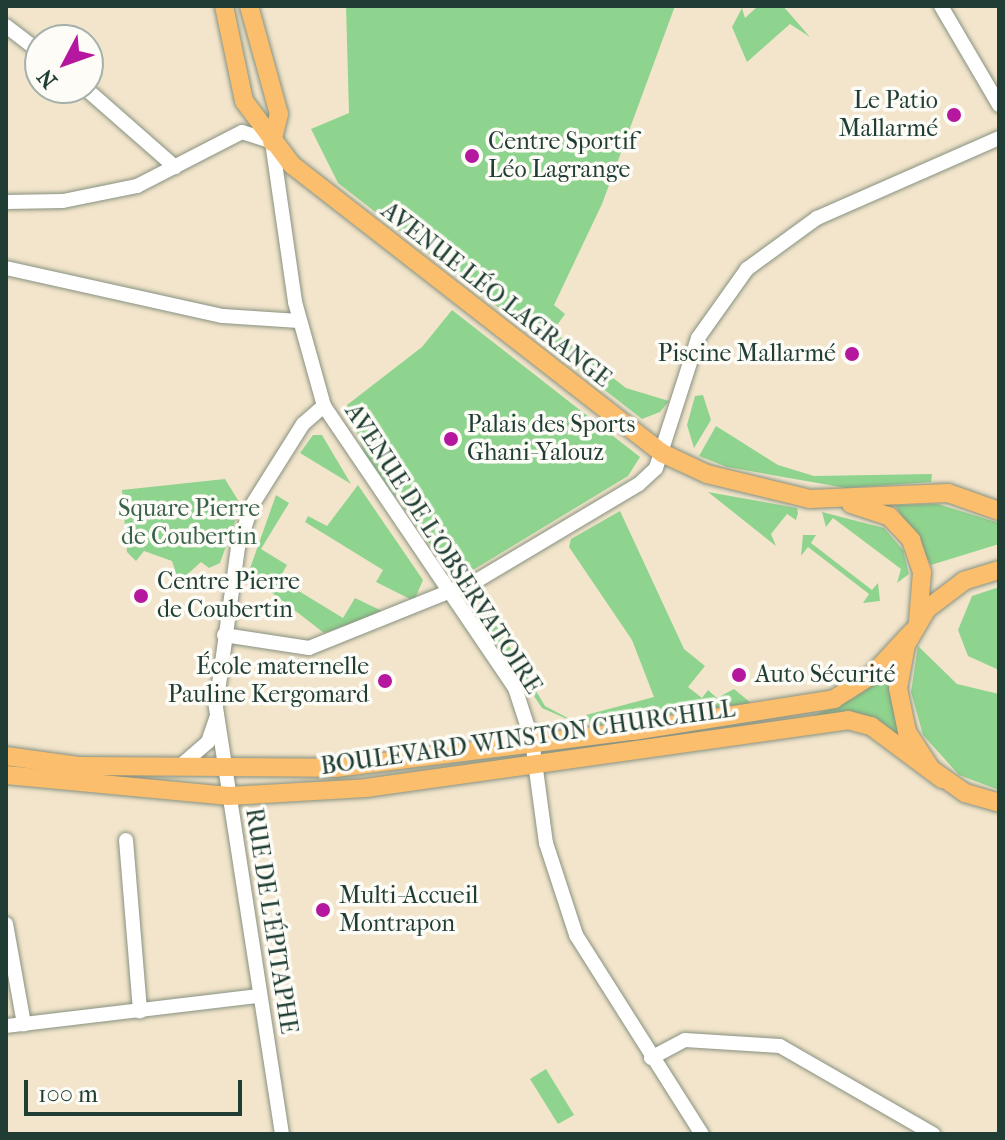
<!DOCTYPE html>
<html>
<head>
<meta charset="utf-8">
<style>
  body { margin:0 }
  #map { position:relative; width:1005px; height:1140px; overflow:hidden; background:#f2e5cb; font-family:"IM FELL French Canon",serif }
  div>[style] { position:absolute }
  .green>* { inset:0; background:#8fd48e }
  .roads { filter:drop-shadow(0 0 2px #889180) drop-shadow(0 0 2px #889180) }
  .minor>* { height:14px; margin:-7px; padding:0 7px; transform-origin:7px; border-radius:7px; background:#fff }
  .major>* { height:18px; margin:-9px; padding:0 9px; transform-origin:9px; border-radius:9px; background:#fabe6d }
  .dots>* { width:22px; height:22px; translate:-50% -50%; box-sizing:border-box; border:4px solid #fdfcf7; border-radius:50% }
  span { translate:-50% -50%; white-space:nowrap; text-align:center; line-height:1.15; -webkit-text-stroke:7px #fdfcf7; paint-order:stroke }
  .poi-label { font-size:24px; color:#1f3d34 }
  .right { translate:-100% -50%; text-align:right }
  .left { translate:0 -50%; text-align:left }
  .street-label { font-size:24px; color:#1f3d34 }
  .park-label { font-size:24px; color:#3b634a }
  .frame { position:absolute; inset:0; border:8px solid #1f3d34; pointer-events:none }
  .north { position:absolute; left:24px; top:24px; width:80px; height:80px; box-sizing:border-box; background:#fdfcf7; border:2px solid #a4b0a9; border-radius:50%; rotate:229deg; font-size:22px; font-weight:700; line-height:32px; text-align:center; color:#1f3d34 }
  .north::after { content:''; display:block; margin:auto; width:28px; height:36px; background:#b5179e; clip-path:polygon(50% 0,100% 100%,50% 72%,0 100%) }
  .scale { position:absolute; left:24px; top:1080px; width:218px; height:36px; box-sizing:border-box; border:4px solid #1f3d34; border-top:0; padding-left:10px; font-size:24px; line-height:28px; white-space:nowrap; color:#1f3d34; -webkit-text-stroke:6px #fdfcf7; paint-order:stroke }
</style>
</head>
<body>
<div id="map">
  <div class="green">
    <i style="clip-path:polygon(346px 6px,675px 6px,602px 204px,554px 305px,565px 314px,553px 331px,626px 388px,669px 401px,660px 412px,642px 419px,338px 183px,311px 129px,349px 113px)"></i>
    <i style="clip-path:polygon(758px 6px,783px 6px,810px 37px,790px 24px,747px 62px,732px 27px,742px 8px,745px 18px)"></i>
    <i style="clip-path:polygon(452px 310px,640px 457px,628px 476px,468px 573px,447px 568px,364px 453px,347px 405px,422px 347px)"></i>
    <i style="clip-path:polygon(703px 395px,711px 420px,694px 448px,687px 425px,695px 396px)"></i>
    <i style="clip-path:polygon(716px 426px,778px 465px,814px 476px,932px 474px,931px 482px,846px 488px,727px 467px,699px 456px)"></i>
    <i style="clip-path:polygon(313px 435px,322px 435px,351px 484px,300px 453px)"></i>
    <i style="clip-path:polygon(225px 479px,241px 505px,220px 563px,209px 568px,201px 562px,179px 582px,172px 561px,144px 551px,136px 561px,127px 552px,122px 490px)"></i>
    <i style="clip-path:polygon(358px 485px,423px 580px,414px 601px,376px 582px,383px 570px,305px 522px,308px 516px,327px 526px)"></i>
    <i style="clip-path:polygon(708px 492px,797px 508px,798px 513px,796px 520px,787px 514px,771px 534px,776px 546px)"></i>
    <i style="clip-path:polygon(276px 495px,289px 503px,261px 549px,287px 565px,279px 579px,343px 618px,355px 598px,384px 612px,324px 633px,248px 574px)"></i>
    <i style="clip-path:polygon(938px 504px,999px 523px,999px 544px,931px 565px,895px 505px)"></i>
    <i style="clip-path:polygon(620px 511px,684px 649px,705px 666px,688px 687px,702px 698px,708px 690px,717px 698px,734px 689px,751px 703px,591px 726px,586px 715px,654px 697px,632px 640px,569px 547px,571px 539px)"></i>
    <i style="clip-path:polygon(822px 512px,884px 528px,903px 550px,909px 574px,897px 583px,901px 569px,833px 518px,826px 527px)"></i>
    <i style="clip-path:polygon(803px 535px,816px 535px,811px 543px,872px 590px,878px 583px,880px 601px,863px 603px,869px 594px,808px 547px,801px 556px)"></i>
    <i style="clip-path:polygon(999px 587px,999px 670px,968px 656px,958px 630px,972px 596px)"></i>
    <i style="clip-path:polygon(488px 588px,482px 601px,545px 706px,583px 726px,542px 708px,476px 609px)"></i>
    <i style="clip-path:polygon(918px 646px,957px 684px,999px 694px,999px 790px,959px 775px,923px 735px,911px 692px)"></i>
    <i style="clip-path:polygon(890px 668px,903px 743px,812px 716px,854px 698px)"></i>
    <i style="clip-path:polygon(546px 1069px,574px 1115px,558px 1124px,530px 1079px)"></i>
  </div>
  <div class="roads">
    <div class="minor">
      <i style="left:941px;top:6px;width:115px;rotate:59.6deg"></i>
      <i style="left:6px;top:26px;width:43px;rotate:37.4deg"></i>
      <i style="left:85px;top:88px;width:120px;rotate:41.3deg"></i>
      <i style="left:6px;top:202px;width:57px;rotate:-1deg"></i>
      <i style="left:63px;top:201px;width:76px;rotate:-11.5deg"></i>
      <i style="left:137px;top:186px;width:118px;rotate:-27.2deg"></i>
      <i style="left:242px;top:132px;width:32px;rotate:18deg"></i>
      <i style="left:272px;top:142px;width:162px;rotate:81.8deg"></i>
      <i style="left:295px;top:302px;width:108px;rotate:74.4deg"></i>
      <i style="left:324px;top:406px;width:341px;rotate:55.9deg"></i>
      <i style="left:515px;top:688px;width:55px;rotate:71.9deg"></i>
      <i style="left:532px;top:740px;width:104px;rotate:82.3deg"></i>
      <i style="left:546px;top:843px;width:97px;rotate:71.9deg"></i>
      <i style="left:576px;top:935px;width:236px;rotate:57.7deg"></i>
      <i style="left:6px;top:268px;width:222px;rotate:12.5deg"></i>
      <i style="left:223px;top:316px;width:76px;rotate:3.8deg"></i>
      <i style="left:224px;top:635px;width:86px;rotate:8.7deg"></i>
      <i style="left:309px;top:648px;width:182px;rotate:-21.9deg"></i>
      <i style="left:478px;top:580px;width:187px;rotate:-30.8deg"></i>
      <i style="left:639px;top:484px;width:23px;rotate:-43deg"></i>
      <i style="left:656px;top:468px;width:137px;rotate:-72.1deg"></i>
      <i style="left:698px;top:338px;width:85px;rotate:-54.6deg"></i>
      <i style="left:747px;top:269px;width:87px;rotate:-36.1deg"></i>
      <i style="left:817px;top:218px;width:199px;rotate:-23.7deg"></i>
      <i style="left:178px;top:768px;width:40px;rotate:-41deg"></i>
      <i style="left:208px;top:742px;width:28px;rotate:-71deg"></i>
      <i style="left:126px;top:840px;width:172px;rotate:85.3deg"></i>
      <i style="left:6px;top:924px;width:102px;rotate:79.8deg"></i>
      <i style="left:6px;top:1026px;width:254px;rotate:-6.8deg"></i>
      <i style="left:651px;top:1058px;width:38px;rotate:-28deg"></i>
      <i style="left:685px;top:1040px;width:95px;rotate:3.6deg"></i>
      <i style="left:780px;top:1046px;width:177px;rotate:29.9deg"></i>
      <i style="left:282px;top:1134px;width:433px;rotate:-98.8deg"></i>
      <i style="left:216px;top:706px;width:161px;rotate:-82.1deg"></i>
      <i style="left:238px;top:547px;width:44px;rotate:-71.6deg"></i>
      <i style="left:252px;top:505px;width:96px;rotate:-57.8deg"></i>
      <i style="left:303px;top:424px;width:28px;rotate:-41deg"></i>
    </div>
    <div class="major">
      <i style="left:224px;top:6px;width:97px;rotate:78.1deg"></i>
      <i style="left:244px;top:101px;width:80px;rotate:53.1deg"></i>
      <i style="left:292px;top:165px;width:469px;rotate:37.9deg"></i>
      <i style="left:662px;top:453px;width:50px;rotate:25deg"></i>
      <i style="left:707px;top:474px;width:106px;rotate:13.6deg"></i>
      <i style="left:810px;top:499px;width:138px;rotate:-2.5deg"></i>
      <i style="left:948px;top:493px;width:54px;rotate:19.4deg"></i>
      <i style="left:249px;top:6px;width:112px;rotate:74.5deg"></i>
      <i style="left:279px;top:114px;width:29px;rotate:104deg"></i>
      <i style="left:851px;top:504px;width:40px;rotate:18deg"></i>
      <i style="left:889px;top:516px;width:33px;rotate:47deg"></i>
      <i style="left:911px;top:540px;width:34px;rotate:71deg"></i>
      <i style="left:922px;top:572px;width:50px;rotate:94.6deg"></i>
      <i style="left:999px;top:570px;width:37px;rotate:163deg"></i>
      <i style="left:964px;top:581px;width:46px;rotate:142.9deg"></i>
      <i style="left:927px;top:609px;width:42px;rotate:120.3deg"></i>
      <i style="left:906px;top:645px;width:44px;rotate:100.5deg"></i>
      <i style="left:898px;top:688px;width:45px;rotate:78.4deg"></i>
      <i style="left:907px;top:732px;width:44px;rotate:57deg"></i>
      <i style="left:931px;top:769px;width:42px;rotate:35.2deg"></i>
      <i style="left:965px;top:793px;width:35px;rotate:16deg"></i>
      <i style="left:6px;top:756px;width:75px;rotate:7.7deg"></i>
      <i style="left:80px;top:766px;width:255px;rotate:0.4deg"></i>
      <i style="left:335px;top:768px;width:300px;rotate:-7.1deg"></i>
      <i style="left:633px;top:731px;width:204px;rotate:-9deg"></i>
      <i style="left:834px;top:699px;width:45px;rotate:-32.3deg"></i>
      <i style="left:872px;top:675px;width:59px;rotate:-47.1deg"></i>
      <i style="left:6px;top:775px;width:224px;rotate:5.4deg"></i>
      <i style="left:229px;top:796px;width:137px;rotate:-3.3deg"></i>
      <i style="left:366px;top:788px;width:487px;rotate:-8deg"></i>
      <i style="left:848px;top:720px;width:24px;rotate:15deg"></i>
      <i style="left:871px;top:726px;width:89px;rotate:36.7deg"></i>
    </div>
  </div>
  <div class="dots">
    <i style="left:954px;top:115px;background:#b5179e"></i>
    <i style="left:472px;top:156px;background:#b5179e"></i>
    <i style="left:852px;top:354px;background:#b5179e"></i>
    <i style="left:451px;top:439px;background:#b5179e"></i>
    <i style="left:141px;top:596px;background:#b5179e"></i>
    <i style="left:739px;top:675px;background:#b5179e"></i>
    <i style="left:385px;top:681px;background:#b5179e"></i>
    <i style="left:323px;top:910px;background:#b5179e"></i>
  </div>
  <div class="poi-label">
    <span class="right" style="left:938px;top:115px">Le Patio<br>Mallarmé</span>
    <span class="left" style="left:488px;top:156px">Centre Sportif<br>Léo Lagrange</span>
    <span class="right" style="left:836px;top:354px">Piscine Mallarmé</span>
    <span class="left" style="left:467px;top:439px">Palais des Sports<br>Ghani-Yalouz</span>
    <span class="left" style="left:157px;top:596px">Centre Pierre<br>de Coubertin</span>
    <span class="right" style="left:369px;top:681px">École maternelle<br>Pauline Kergomard</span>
    <span class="left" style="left:755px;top:675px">Auto Sécurité</span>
    <span class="left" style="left:339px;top:910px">Multi-Accueil<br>Montrapon</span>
  </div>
  <div class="street-label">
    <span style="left:496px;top:295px;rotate:38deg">AVENUE LÉO LAGRANGE</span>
    <span style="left:443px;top:549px;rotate:57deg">AVENUE DE L'OBSERVATOIRE</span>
    <span style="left:528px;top:738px;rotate:-8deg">BOULEVARD WINSTON CHURCHILL</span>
    <span style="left:271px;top:921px;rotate:81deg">RUE DE L'ÉPITAPHE</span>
  </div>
  <div class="park-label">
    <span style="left:189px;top:523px">Square Pierre<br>de Coubertin</span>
  </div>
  <div class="frame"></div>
  <div class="north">N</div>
  <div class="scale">100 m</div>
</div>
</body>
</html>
